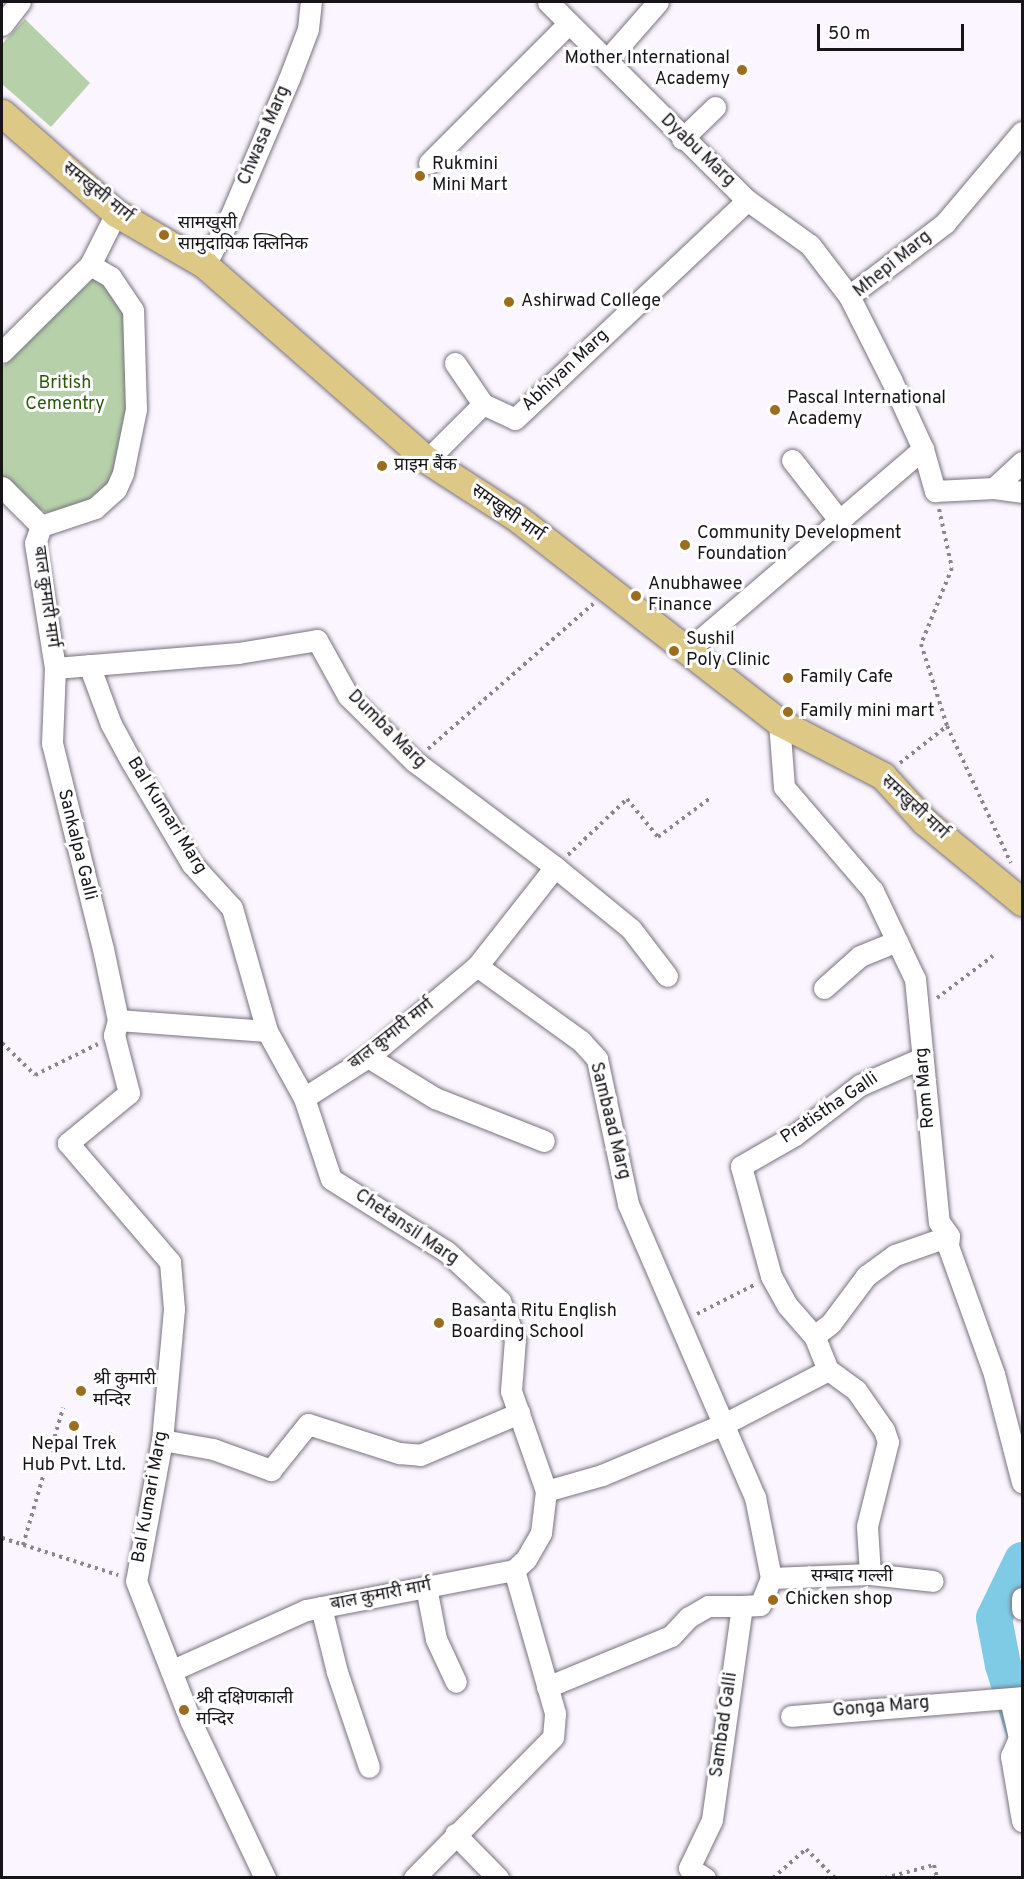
<!DOCTYPE html>
<html>
<head>
<meta charset="utf-8">
<style>
  body { margin:0 }
  #map { position:relative; width:1024px; height:1879px; overflow:hidden; background:#faf5fe; font-family:Overpass,"Noto Sans Devanagari",sans-serif }
  div>[style] { position:absolute }
  .green>* { inset:0; background:#b6d1aa }
  .river>* { height:36px; margin:-18px; padding:0 18px; transform-origin:18px; border-radius:18px; background:#7fcbe6 }
  .path>* { height:4px; margin-top:-2px; transform-origin:0; background:repeating-linear-gradient(90deg,#8a868d 0 3px,transparent 0 7.5px) }
  .roads { filter:drop-shadow(0 0 2px #79727f) drop-shadow(0 0 2px #79727f) }
  .minor>* { height:21px; margin:-10.5px; padding:0 10.5px; transform-origin:10.5px; border-radius:10.5px; background:#fff }
  .major>* { height:27px; margin:-13.5px; padding:0 13.5px; transform-origin:13.5px; border-radius:13.5px; background:#ddc886 }
  .dots>* { width:16px; height:16px; translate:-50% -50%; box-sizing:border-box; border:3px solid #fff; border-radius:50% }
  span { translate:-50% -50%; white-space:nowrap; text-align:center; line-height:1.15; -webkit-text-stroke:6px #fff; paint-order:stroke }
  .poi-label { font-size:18px; color:#171419 }
  .right { translate:-100% -50%; text-align:right }
  .left { translate:0 -50%; text-align:left }
  .street-label { font-size:18px; color:#171419 }
  .park-label { font-size:18px; color:#2c580b }
  .frame { position:absolute; inset:0; border:3px solid #171419; pointer-events:none }
  .scale { position:absolute; left:817px; top:24px; width:147px; height:27px; box-sizing:border-box; border:3px solid #171419; border-top:0; padding-left:8px; font-size:18px; line-height:21px; white-space:nowrap; color:#171419; -webkit-text-stroke:4px #fff; paint-order:stroke }
</style>
</head>
<body>
<div id="map">
  <div class="green">
    <i style="clip-path:polygon(25px 19px,90px 83px,51px 127px,2px 84px,2px 44px)"></i>
    <i style="clip-path:polygon(93px 279px,100px 280px,124px 308px,127px 433px,106px 494px,49px 513px,36px 508px,2px 476px,2px 367px)"></i>
  </div>
  <div class="river">
    <i style="left:1022px;top:1560px;width:64px;rotate:115.8deg"></i>
    <i style="left:994px;top:1618px;width:48px;rotate:79.2deg"></i>
    <i style="left:1003px;top:1665px;width:64px;rotate:72.7deg"></i>
  </div>
  <div class="path">
    <i style="left:939px;top:509px;width:60px;rotate:77.6deg"></i>
    <i style="left:952px;top:568px;width:82px;rotate:112.2deg"></i>
    <i style="left:921px;top:644px;width:86px;rotate:72.4deg"></i>
    <i style="left:947px;top:726px;width:151px;rotate:65deg"></i>
    <i style="left:428px;top:749px;width:220px;rotate:-41.3deg"></i>
    <i style="left:900px;top:763px;width:60px;rotate:-38.2deg"></i>
    <i style="left:568px;top:855px;width:81px;rotate:-43.5deg"></i>
    <i style="left:627px;top:799px;width:49px;rotate:50.8deg"></i>
    <i style="left:658px;top:837px;width:64px;rotate:-36.7deg"></i>
    <i style="left:937px;top:998px;width:70px;rotate:-36.9deg"></i>
    <i style="left:2px;top:1043px;width:46px;rotate:44.1deg"></i>
    <i style="left:35px;top:1075px;width:70px;rotate:-26.2deg"></i>
    <i style="left:697px;top:1314px;width:64px;rotate:-27deg"></i>
    <i style="left:2px;top:1538px;width:122px;rotate:17.7deg"></i>
    <i style="left:23px;top:1545px;width:143px;rotate:-73.7deg"></i>
    <i style="left:773px;top:1878px;width:44px;rotate:-41.3deg"></i>
    <i style="left:806px;top:1849px;width:41px;rotate:45deg"></i>
    <i style="left:885px;top:1878px;width:51px;rotate:-14.9deg"></i>
    <i style="left:934px;top:1865px;width:13px;rotate:77deg"></i>
  </div>
  <div class="roads">
    <div class="minor">
      <i style="left:548px;top:2px;width:281px;rotate:44.9deg"></i>
      <i style="left:747px;top:200px;width:77px;rotate:35.5deg"></i>
      <i style="left:810px;top:245px;width:64px;rotate:52.6deg"></i>
      <i style="left:849px;top:296px;width:93px;rotate:63.2deg"></i>
      <i style="left:891px;top:379px;width:77px;rotate:65.4deg"></i>
      <i style="left:923px;top:449px;width:44px;rotate:74.1deg"></i>
      <i style="left:935px;top:491px;width:59px;rotate:-2.9deg"></i>
      <i style="left:994px;top:488px;width:28px;rotate:8deg"></i>
      <i style="left:2px;top:25px;width:29px;rotate:-52deg"></i>
      <i style="left:607px;top:60px;width:77px;rotate:-48.7deg"></i>
      <i style="left:682px;top:139px;width:46px;rotate:-44.1deg"></i>
      <i style="left:429px;top:163px;width:198px;rotate:-45deg"></i>
      <i style="left:205px;top:265px;width:54px;rotate:-62.5deg"></i>
      <i style="left:230px;top:217px;width:150px;rotate:-66.9deg"></i>
      <i style="left:289px;top:79px;width:53px;rotate:-69.2deg"></i>
      <i style="left:308px;top:29px;width:27px;rotate:-84deg"></i>
      <i style="left:849px;top:296px;width:121px;rotate:-37.2deg"></i>
      <i style="left:945px;top:223px;width:119px;rotate:-49.8deg"></i>
      <i style="left:2px;top:352px;width:124px;rotate:-44.7deg"></i>
      <i style="left:90px;top:265px;width:58px;rotate:-63.4deg"></i>
      <i style="left:455px;top:363px;width:50px;rotate:55.7deg"></i>
      <i style="left:427px;top:460px;width:79px;rotate:-45deg"></i>
      <i style="left:483px;top:404px;width:35px;rotate:25deg"></i>
      <i style="left:515px;top:419px;width:319px;rotate:-43.3deg"></i>
      <i style="left:792px;top:460px;width:76px;rotate:51.9deg"></i>
      <i style="left:2px;top:487px;width:55px;rotate:45deg"></i>
      <i style="left:41px;top:526px;width:57px;rotate:-18.4deg"></i>
      <i style="left:95px;top:508px;width:28px;rotate:-42deg"></i>
      <i style="left:116px;top:489px;width:17px;rotate:-66deg"></i>
      <i style="left:123px;top:473px;width:65px;rotate:-78.5deg"></i>
      <i style="left:136px;top:409px;width:99px;rotate:-91.7deg"></i>
      <i style="left:133px;top:310px;width:40px;rotate:-124deg"></i>
      <i style="left:111px;top:277px;width:24px;rotate:-150deg"></i>
      <i style="left:994px;top:488px;width:38px;rotate:-43deg"></i>
      <i style="left:41px;top:526px;width:18px;rotate:109deg"></i>
      <i style="left:35px;top:543px;width:127px;rotate:80.9deg"></i>
      <i style="left:55px;top:668px;width:75px;rotate:92.3deg"></i>
      <i style="left:52px;top:743px;width:212px;rotate:76.1deg"></i>
      <i style="left:103px;top:949px;width:73px;rotate:78.1deg"></i>
      <i style="left:118px;top:1020px;width:16px;rotate:105deg"></i>
      <i style="left:114px;top:1035px;width:60px;rotate:75.5deg"></i>
      <i style="left:129px;top:1093px;width:79px;rotate:140.7deg"></i>
      <i style="left:68px;top:1143px;width:157px;rotate:49.4deg"></i>
      <i style="left:170px;top:1262px;width:47px;rotate:85.1deg"></i>
      <i style="left:174px;top:1309px;width:132px;rotate:95.2deg"></i>
      <i style="left:162px;top:1440px;width:143px;rotate:100.4deg"></i>
      <i style="left:136px;top:1581px;width:151px;rotate:68.7deg"></i>
      <i style="left:191px;top:1722px;width:173px;rotate:64.6deg"></i>
      <i style="left:687px;top:651px;width:311px;rotate:-40.6deg"></i>
      <i style="left:89px;top:665px;width:63px;rotate:69.6deg"></i>
      <i style="left:111px;top:724px;width:42px;rotate:61.6deg"></i>
      <i style="left:131px;top:761px;width:120px;rotate:59.4deg"></i>
      <i style="left:192px;top:864px;width:59px;rotate:47.7deg"></i>
      <i style="left:232px;top:908px;width:128px;rotate:74.1deg"></i>
      <i style="left:267px;top:1031px;width:77px;rotate:61.1deg"></i>
      <i style="left:304px;top:1098px;width:85px;rotate:71.6deg"></i>
      <i style="left:331px;top:1179px;width:136px;rotate:32.1deg"></i>
      <i style="left:446px;top:1251px;width:74px;rotate:42.8deg"></i>
      <i style="left:500px;top:1301px;width:41px;rotate:68.5deg"></i>
      <i style="left:515px;top:1339px;width:52px;rotate:94.4deg"></i>
      <i style="left:511px;top:1391px;width:106px;rotate:70.7deg"></i>
      <i style="left:546px;top:1491px;width:42px;rotate:96.8deg"></i>
      <i style="left:541px;top:1533px;width:30px;rotate:120deg"></i>
      <i style="left:526px;top:1559px;width:16px;rotate:137deg"></i>
      <i style="left:514px;top:1570px;width:212px;rotate:169.1deg"></i>
      <i style="left:306px;top:1610px;width:148px;rotate:155.7deg"></i>
      <i style="left:55px;top:668px;width:184px;rotate:-4.7deg"></i>
      <i style="left:238px;top:653px;width:80px;rotate:-9.3deg"></i>
      <i style="left:317px;top:640px;width:64px;rotate:61deg"></i>
      <i style="left:348px;top:696px;width:93px;rotate:44.6deg"></i>
      <i style="left:414px;top:761px;width:176px;rotate:36.9deg"></i>
      <i style="left:555px;top:867px;width:126px;rotate:128.2deg"></i>
      <i style="left:477px;top:966px;width:142px;rotate:140.1deg"></i>
      <i style="left:368px;top:1057px;width:76px;rotate:147.4deg"></i>
      <i style="left:779px;top:722px;width:65px;rotate:85.6deg"></i>
      <i style="left:784px;top:787px;width:137px;rotate:49.4deg"></i>
      <i style="left:873px;top:891px;width:98px;rotate:64.5deg"></i>
      <i style="left:915px;top:979px;width:244px;rotate:84.4deg"></i>
      <i style="left:939px;top:1222px;width:17px;rotate:54deg"></i>
      <i style="left:949px;top:1236px;width:10px;rotate:96deg"></i>
      <i style="left:948px;top:1246px;width:136px;rotate:70.2deg"></i>
      <i style="left:994px;top:1374px;width:112px;rotate:75.5deg"></i>
      <i style="left:555px;top:867px;width:98px;rotate:39.2deg"></i>
      <i style="left:631px;top:929px;width:59px;rotate:52.5deg"></i>
      <i style="left:477px;top:966px;width:128px;rotate:35.8deg"></i>
      <i style="left:581px;top:1041px;width:24px;rotate:48deg"></i>
      <i style="left:597px;top:1059px;width:148px;rotate:77.9deg"></i>
      <i style="left:628px;top:1204px;width:319px;rotate:66.6deg"></i>
      <i style="left:755px;top:1497px;width:83px;rotate:78.8deg"></i>
      <i style="left:771px;top:1578px;width:29px;rotate:112deg"></i>
      <i style="left:760px;top:1605px;width:18px;rotate:177deg"></i>
      <i style="left:742px;top:1606px;width:216px;rotate:98deg"></i>
      <i style="left:712px;top:1820px;width:53px;rotate:115.6deg"></i>
      <i style="left:689px;top:1868px;width:19px;rotate:32deg"></i>
      <i style="left:824px;top:988px;width:48px;rotate:-41.6deg"></i>
      <i style="left:860px;top:956px;width:40px;rotate:-22deg"></i>
      <i style="left:118px;top:1020px;width:149px;rotate:4.2deg"></i>
      <i style="left:368px;top:1057px;width:79px;rotate:31.5deg"></i>
      <i style="left:435px;top:1098px;width:117px;rotate:21.5deg"></i>
      <i style="left:814px;top:1336px;width:21px;rotate:-37deg"></i>
      <i style="left:831px;top:1323px;width:59px;rotate:-53.3deg"></i>
      <i style="left:866px;top:1276px;width:36px;rotate:-36deg"></i>
      <i style="left:895px;top:1255px;width:57px;rotate:-19.4deg"></i>
      <i style="left:162px;top:1440px;width:52px;rotate:10deg"></i>
      <i style="left:213px;top:1449px;width:62px;rotate:19.9deg"></i>
      <i style="left:271px;top:1470px;width:59px;rotate:-51.2deg"></i>
      <i style="left:308px;top:1424px;width:96px;rotate:17.7deg"></i>
      <i style="left:399px;top:1453px;width:21px;rotate:5deg"></i>
      <i style="left:420px;top:1455px;width:108px;rotate:-23deg"></i>
      <i style="left:546px;top:1491px;width:58px;rotate:-15.9deg"></i>
      <i style="left:602px;top:1475px;width:132px;rotate:-22.7deg"></i>
      <i style="left:724px;top:1424px;width:117px;rotate:-27.4deg"></i>
      <i style="left:870px;top:1574px;width:48px;rotate:-93.6deg"></i>
      <i style="left:867px;top:1526px;width:87px;rotate:-76deg"></i>
      <i style="left:888px;top:1442px;width:13px;rotate:-108deg"></i>
      <i style="left:884px;top:1430px;width:49px;rotate:-125deg"></i>
      <i style="left:856px;top:1390px;width:34px;rotate:-144deg"></i>
      <i style="left:828px;top:1370px;width:37px;rotate:-112deg"></i>
      <i style="left:814px;top:1336px;width:41px;rotate:-131.1deg"></i>
      <i style="left:787px;top:1305px;width:33px;rotate:-119deg"></i>
      <i style="left:771px;top:1276px;width:114px;rotate:-105.3deg"></i>
      <i style="left:741px;top:1166px;width:62px;rotate:-29.9deg"></i>
      <i style="left:795px;top:1135px;width:82px;rotate:-37.6deg"></i>
      <i style="left:860px;top:1085px;width:68px;rotate:-23.5deg"></i>
      <i style="left:771px;top:1578px;width:99px;rotate:-2.3deg"></i>
      <i style="left:870px;top:1574px;width:63px;rotate:6.3deg"></i>
      <i style="left:426px;top:1587px;width:53px;rotate:79.1deg"></i>
      <i style="left:436px;top:1639px;width:47px;rotate:65.1deg"></i>
      <i style="left:1022px;top:1598px;width:11px;rotate:90deg"></i>
      <i style="left:321px;top:1607px;width:67px;rotate:76.2deg"></i>
      <i style="left:337px;top:1672px;width:100px;rotate:71.4deg"></i>
      <i style="left:547px;top:1687px;width:134px;rotate:-22.4deg"></i>
      <i style="left:671px;top:1636px;width:26px;rotate:-47deg"></i>
      <i style="left:689px;top:1617px;width:22px;rotate:-30deg"></i>
      <i style="left:708px;top:1606px;width:34px"></i>
      <i style="left:1010px;top:1699px;width:40px;rotate:77deg"></i>
      <i style="left:1019px;top:1738px;width:20px;rotate:114deg"></i>
      <i style="left:1011px;top:1756px;width:66px;rotate:80.4deg"></i>
      <i style="left:791px;top:1716px;width:232px;rotate:-4.7deg"></i>
      <i style="left:455px;top:1834px;width:62px;rotate:45.7deg"></i>
      <i style="left:414px;top:1878px;width:198px;rotate:-45.4deg"></i>
      <i style="left:553px;top:1737px;width:24px;rotate:-85deg"></i>
      <i style="left:555px;top:1713px;width:149px;rotate:-106deg"></i>
    </div>
    <div class="major">
      <i style="left:2px;top:113px;width:152px;rotate:41.3deg"></i>
      <i style="left:116px;top:213px;width:103px;rotate:30.3deg"></i>
      <i style="left:205px;top:265px;width:295px;rotate:41.3deg"></i>
      <i style="left:427px;top:460px;width:107px;rotate:32.8deg"></i>
      <i style="left:517px;top:518px;width:332px;rotate:37.9deg"></i>
      <i style="left:779px;top:722px;width:117px;rotate:27.4deg"></i>
      <i style="left:883px;top:776px;width:62px;rotate:47.6deg"></i>
      <i style="left:925px;top:822px;width:126px;rotate:39.5deg"></i>
    </div>
  </div>
  <div class="dots">
    <i style="left:742px;top:70px;background:#9c6d1f"></i>
    <i style="left:420px;top:176px;background:#9c6d1f"></i>
    <i style="left:164px;top:235px;background:#9c6d1f"></i>
    <i style="left:509px;top:302px;background:#9c6d1f"></i>
    <i style="left:775px;top:410px;background:#9c6d1f"></i>
    <i style="left:382px;top:466px;background:#9c6d1f"></i>
    <i style="left:685px;top:545px;background:#9c6d1f"></i>
    <i style="left:636px;top:596px;background:#9c6d1f"></i>
    <i style="left:674px;top:651px;background:#9c6d1f"></i>
    <i style="left:788px;top:678px;background:#9c6d1f"></i>
    <i style="left:788px;top:712px;background:#9c6d1f"></i>
    <i style="left:439px;top:1323px;background:#9c6d1f"></i>
    <i style="left:81px;top:1391px;background:#9c6d1f"></i>
    <i style="left:74px;top:1426px;background:#9c6d1f"></i>
    <i style="left:773px;top:1600px;background:#9c6d1f"></i>
    <i style="left:184px;top:1710px;background:#9c6d1f"></i>
  </div>
  <div class="poi-label">
    <span class="right" style="left:730px;top:70px">Mother International<br>Academy</span>
    <span class="left" style="left:432px;top:176px">Rukmini<br>Mini Mart</span>
    <span class="left" style="left:178px;top:235px">सामखुसी<br>सामुदायिक क्लिनिक</span>
    <span class="left" style="left:521px;top:302px">Ashirwad College</span>
    <span class="left" style="left:787px;top:410px">Pascal International<br>Academy</span>
    <span class="left" style="left:394px;top:466px">प्राइम बैंक</span>
    <span class="left" style="left:697px;top:545px">Community Development<br>Foundation</span>
    <span class="left" style="left:648px;top:596px">Anubhawee<br>Finance</span>
    <span class="left" style="left:686px;top:651px">Sushil<br>Poly Clinic</span>
    <span class="left" style="left:800px;top:678px">Family Cafe</span>
    <span class="left" style="left:800px;top:712px">Family mini mart</span>
    <span class="left" style="left:451px;top:1323px">Basanta Ritu English<br>Boarding School</span>
    <span class="left" style="left:93px;top:1391px">श्री कुमारी<br>मन्दिर</span>
    <span style="left:74px;top:1456px">Nepal Trek<br>Hub Pvt. Ltd.</span>
    <span class="left" style="left:785px;top:1600px">Chicken shop</span>
    <span class="left" style="left:196px;top:1710px">श्री दक्षिणकाली<br>मन्दिर</span>
  </div>
  <div class="street-label">
    <span style="left:265px;top:136px;rotate:-67deg">Chwasa Marg</span>
    <span style="left:697px;top:151px;rotate:44deg">Dyabu Marg</span>
    <span style="left:97px;top:193px;rotate:39deg">समखुसी मार्ग</span>
    <span style="left:893px;top:265px;rotate:-39deg">Mhepi Marg</span>
    <span style="left:566px;top:371px;rotate:-43deg">Abhiyan Marg</span>
    <span style="left:507px;top:514px;rotate:35deg">समखुसी मार्ग</span>
    <span style="left:45px;top:597px;rotate:82deg">बाल कुमारी मार्ग</span>
    <span style="left:386px;top:730px;rotate:45deg">Dumba Marg</span>
    <span style="left:914px;top:808px;rotate:43deg">समखुसी मार्ग</span>
    <span style="left:166px;top:816px;rotate:58deg">Bal Kumari Marg</span>
    <span style="left:76px;top:845px;rotate:76deg">Sankalpa Galli</span>
    <span style="left:392px;top:1035px;rotate:-38deg">बाल कुमारी मार्ग</span>
    <span style="left:926px;top:1088px;rotate:-95deg">Rom Marg</span>
    <span style="left:830px;top:1109px;rotate:-34deg">Pratistha Galli</span>
    <span style="left:609px;top:1121px;rotate:76deg">Sambaad Marg</span>
    <span style="left:406px;top:1228px;rotate:34deg">Chetansil Marg</span>
    <span style="left:151px;top:1497px;rotate:-80deg">Bal Kumari Marg</span>
    <span style="left:852px;top:1577px">सम्बाद गल्ली</span>
    <span style="left:381px;top:1596px;rotate:-11deg">बाल कुमारी मार्ग</span>
    <span style="left:881px;top:1708px;rotate:-5deg">Gonga Marg</span>
    <span style="left:725px;top:1725px;rotate:-82deg">Sambad Galli</span>
  </div>
  <div class="park-label">
    <span style="left:65px;top:395px">British<br>Cementry</span>
  </div>
  <div class="frame"></div>
  <div class="scale">50 m</div>
</div>
</body>
</html>
